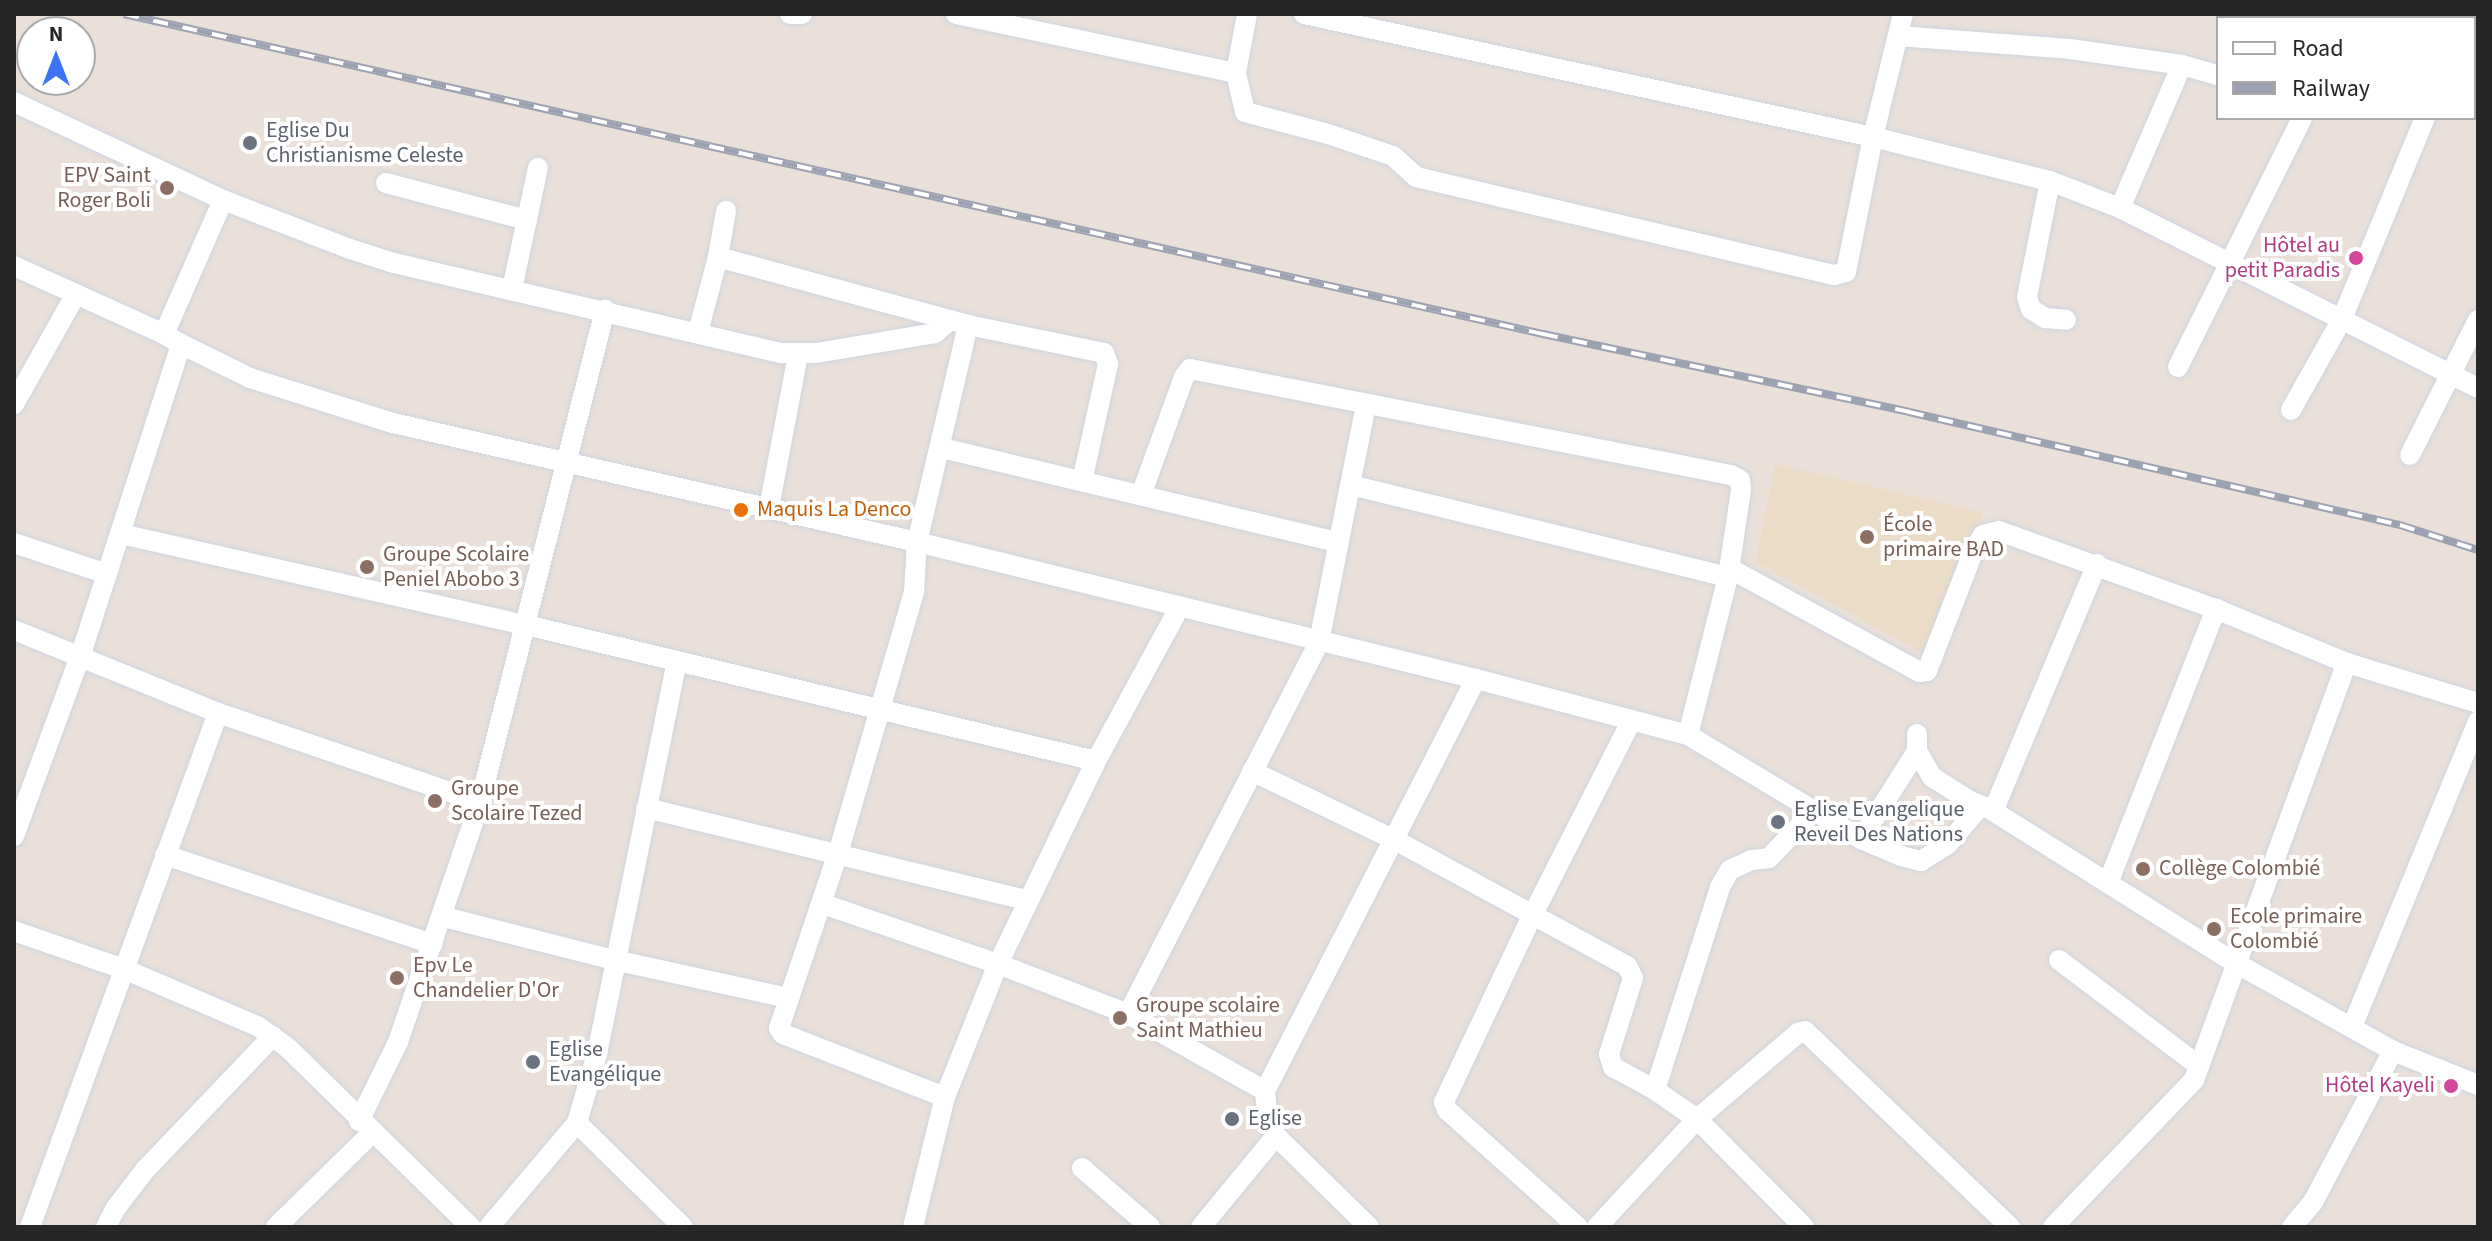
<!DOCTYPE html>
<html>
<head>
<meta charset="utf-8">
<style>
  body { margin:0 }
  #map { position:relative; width:2492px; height:1241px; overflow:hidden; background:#eae0d9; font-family:"Source Sans 3",sans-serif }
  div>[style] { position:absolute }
  .education>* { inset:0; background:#ebdcc8 }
  .roads { filter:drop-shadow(0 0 2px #ced4e0) drop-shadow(0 0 2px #ced4e0) }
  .minor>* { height:20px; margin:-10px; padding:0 10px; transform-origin:10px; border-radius:10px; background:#fff }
  .rail>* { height:8px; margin-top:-4px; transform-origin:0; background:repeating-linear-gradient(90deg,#fff 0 15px,#9ca2b1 0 30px); box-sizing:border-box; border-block:2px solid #9ca2b1 }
  .dots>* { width:22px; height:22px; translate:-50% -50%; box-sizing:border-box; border:4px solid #fff; border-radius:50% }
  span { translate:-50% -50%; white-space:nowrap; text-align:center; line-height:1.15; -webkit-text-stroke:8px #fff; paint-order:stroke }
  .worship-label { font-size:22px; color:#5b616d }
  .left { translate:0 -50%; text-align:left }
  .education-label { font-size:22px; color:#785e54 }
  .right { translate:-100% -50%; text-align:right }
  .hotel-label { font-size:22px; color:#b23c85 }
  .food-label { font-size:22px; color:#c56008 }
  .frame { position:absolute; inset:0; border:16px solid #272727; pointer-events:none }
  .legend { position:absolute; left:2216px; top:16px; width:260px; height:104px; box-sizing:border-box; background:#fff; border:2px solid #a9a9a9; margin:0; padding:10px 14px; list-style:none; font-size:24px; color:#272727 }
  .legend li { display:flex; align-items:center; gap:16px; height:40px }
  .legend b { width:40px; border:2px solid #a9a9a9 }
  .north { position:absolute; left:16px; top:16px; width:80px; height:80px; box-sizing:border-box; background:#fff; border:2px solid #a9a9a9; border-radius:50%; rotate:0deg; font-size:22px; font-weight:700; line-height:32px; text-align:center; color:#272727 }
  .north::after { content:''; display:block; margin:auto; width:28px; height:36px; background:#3b74f4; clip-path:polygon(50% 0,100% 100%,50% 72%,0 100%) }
</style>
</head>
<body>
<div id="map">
  <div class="education">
    <i style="clip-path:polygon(1775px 464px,1983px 513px,1929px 657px,1756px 562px)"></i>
  </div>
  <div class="roads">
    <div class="minor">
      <i style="left:790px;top:14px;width:12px"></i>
      <i style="left:956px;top:14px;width:286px;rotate:11.9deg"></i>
      <i style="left:1247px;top:14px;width:60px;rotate:100.6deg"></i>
      <i style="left:1236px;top:73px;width:40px;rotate:77deg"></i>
      <i style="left:1245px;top:112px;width:86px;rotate:14.8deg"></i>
      <i style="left:1328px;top:134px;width:69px;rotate:18.7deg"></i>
      <i style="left:1393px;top:156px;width:31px;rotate:42deg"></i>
      <i style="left:1416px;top:177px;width:429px;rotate:13.2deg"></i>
      <i style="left:1834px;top:275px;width:12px;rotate:-14deg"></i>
      <i style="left:1846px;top:272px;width:138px;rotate:-78.7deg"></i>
      <i style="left:1873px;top:137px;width:127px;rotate:-76.3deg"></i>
      <i style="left:1304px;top:14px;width:582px;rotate:12.2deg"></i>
      <i style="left:1873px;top:137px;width:182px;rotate:14deg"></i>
      <i style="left:2050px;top:181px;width:75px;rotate:21.1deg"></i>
      <i style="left:2120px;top:208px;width:401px;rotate:26.7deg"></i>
      <i style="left:2318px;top:14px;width:14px;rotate:17deg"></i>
      <i style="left:1898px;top:36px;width:172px;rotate:4.3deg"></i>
      <i style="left:2070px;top:49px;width:113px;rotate:8.1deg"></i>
      <i style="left:2474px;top:74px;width:4px;rotate:14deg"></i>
      <i style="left:14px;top:102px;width:231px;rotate:25.1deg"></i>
      <i style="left:223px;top:200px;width:136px;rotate:21.1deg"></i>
      <i style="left:350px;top:249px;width:46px;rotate:17.7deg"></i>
      <i style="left:394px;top:263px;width:398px;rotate:13.1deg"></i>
      <i style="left:782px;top:353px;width:34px"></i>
      <i style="left:816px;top:353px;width:121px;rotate:-9.5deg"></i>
      <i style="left:935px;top:333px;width:20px;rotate:-41deg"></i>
      <i style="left:2050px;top:181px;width:118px;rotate:101.2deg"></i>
      <i style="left:2027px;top:297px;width:13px;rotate:72deg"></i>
      <i style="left:2031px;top:309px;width:17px;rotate:33deg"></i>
      <i style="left:2045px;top:318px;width:21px;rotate:5deg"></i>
      <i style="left:386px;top:183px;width:146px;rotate:14.7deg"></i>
      <i style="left:2120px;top:208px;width:156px;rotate:-66.6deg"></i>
      <i style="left:2182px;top:65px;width:37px;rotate:16deg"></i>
      <i style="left:718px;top:257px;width:259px;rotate:15.2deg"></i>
      <i style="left:968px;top:325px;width:223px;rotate:103.2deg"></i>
      <i style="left:917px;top:542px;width:50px;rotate:93.4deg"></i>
      <i style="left:914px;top:592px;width:272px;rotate:106.2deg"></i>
      <i style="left:838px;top:853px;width:185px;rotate:108.6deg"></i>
      <i style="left:779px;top:1028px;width:7px;rotate:56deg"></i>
      <i style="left:783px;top:1034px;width:174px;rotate:21.3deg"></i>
      <i style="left:14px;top:266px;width:165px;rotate:24.4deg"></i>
      <i style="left:512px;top:289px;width:124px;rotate:-77.9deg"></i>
      <i style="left:968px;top:325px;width:139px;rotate:11.6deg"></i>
      <i style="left:1104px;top:353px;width:12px;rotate:70deg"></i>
      <i style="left:1108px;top:364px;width:120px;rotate:102.5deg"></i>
      <i style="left:698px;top:332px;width:78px;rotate:-75.1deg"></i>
      <i style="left:718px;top:257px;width:47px;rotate:-80.1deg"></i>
      <i style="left:181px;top:344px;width:77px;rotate:26.2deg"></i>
      <i style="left:250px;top:378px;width:150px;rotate:17.5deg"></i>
      <i style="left:393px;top:423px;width:537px;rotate:12.79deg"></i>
      <i style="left:917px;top:542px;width:576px;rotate:13.77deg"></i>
      <i style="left:1476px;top:679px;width:219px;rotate:14.8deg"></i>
      <i style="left:1688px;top:735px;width:202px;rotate:31deg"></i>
      <i style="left:1861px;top:839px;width:43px;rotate:23deg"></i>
      <i style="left:1901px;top:856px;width:21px;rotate:14deg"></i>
      <i style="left:1921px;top:861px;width:31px;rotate:-32deg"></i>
      <i style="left:1947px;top:845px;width:52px;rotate:-49.6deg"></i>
      <i style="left:2178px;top:367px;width:278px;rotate:-63.5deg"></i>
      <i style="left:14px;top:404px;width:126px;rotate:-60.6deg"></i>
      <i style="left:2291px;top:410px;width:104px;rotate:-60.7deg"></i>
      <i style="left:2342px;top:319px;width:217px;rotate:-67.6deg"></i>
      <i style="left:942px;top:448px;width:407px;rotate:13.4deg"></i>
      <i style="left:2410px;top:455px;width:151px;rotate:-63.3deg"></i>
      <i style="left:1141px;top:495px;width:126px;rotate:-70deg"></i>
      <i style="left:1184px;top:377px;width:10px;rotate:-53deg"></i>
      <i style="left:1190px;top:369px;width:551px;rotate:11.09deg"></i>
      <i style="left:1731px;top:475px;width:10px;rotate:29deg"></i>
      <i style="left:1740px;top:480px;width:10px;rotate:84deg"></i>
      <i style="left:1741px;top:490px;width:88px;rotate:98.5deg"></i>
      <i style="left:1728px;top:577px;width:388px;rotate:-166.3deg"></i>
      <i style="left:769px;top:508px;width:157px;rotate:-79.3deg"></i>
      <i style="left:121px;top:534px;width:415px;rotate:12.7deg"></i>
      <i style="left:526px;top:625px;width:586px;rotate:13.42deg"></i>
      <i style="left:14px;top:543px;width:98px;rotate:18.4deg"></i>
      <i style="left:2097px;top:564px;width:268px;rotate:112.8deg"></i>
      <i style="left:1993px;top:811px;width:284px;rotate:32.1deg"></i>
      <i style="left:2234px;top:962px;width:182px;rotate:29.2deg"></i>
      <i style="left:2393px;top:1051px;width:92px;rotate:21.8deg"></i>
      <i style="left:1729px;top:568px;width:217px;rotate:28.6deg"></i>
      <i style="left:1920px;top:672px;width:7px;rotate:-8deg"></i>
      <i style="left:1927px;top:671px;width:130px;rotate:-68.8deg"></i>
      <i style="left:1974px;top:550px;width:17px;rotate:-59deg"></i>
      <i style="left:1983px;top:535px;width:16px;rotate:-14deg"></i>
      <i style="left:1999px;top:531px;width:231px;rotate:19.8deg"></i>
      <i style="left:2216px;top:609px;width:142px;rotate:22.4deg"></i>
      <i style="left:2347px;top:663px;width:137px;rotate:17deg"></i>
      <i style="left:14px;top:630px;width:220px;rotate:22.1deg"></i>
      <i style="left:218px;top:713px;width:277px;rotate:18.8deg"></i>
      <i style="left:1917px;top:734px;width:17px;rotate:90deg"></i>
      <i style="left:1917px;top:751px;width:30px;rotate:60deg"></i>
      <i style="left:1932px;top:777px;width:45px;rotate:32.3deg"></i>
      <i style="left:1970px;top:801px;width:24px;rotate:22deg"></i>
      <i style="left:1688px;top:735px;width:163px;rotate:-75.8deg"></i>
      <i style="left:1252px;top:771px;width:159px;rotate:25.8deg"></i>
      <i style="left:1395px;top:840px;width:264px;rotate:28.5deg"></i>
      <i style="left:1627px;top:966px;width:13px;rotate:63deg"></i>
      <i style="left:1633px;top:978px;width:80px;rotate:107.5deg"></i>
      <i style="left:1609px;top:1054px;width:14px;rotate:73deg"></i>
      <i style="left:1613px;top:1067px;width:48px;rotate:28.7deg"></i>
      <i style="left:1655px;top:1090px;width:51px;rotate:34.6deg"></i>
      <i style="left:1697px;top:1119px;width:152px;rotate:45.3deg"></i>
      <i style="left:646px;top:808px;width:392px;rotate:13.6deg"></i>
      <i style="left:14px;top:836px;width:194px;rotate:-69.8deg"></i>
      <i style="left:81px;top:654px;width:326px;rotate:-72.1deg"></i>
      <i style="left:181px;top:344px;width:20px;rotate:-150deg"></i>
      <i style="left:164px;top:334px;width:146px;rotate:-66.2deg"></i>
      <i style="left:1861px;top:839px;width:104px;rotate:-57.5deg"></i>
      <i style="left:165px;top:855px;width:282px;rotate:18.4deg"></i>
      <i style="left:2108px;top:883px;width:295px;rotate:-68.5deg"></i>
      <i style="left:823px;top:904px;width:185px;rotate:18.9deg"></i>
      <i style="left:998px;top:964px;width:139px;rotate:21deg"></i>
      <i style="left:1128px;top:1014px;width:157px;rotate:29.3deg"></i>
      <i style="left:444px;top:917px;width:175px;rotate:14.2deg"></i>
      <i style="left:614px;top:960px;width:179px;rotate:12.3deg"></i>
      <i style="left:14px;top:931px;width:116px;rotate:19.1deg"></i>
      <i style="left:124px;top:969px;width:147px;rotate:23.2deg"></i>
      <i style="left:259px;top:1027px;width:36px;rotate:36deg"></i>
      <i style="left:288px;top:1048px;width:256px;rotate:44.4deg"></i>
      <i style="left:2059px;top:960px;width:176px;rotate:37.1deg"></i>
      <i style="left:1128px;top:1014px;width:418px;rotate:-62.8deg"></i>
      <i style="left:1319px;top:642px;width:242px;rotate:-78.8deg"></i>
      <i style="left:2352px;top:1027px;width:331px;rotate:-67.6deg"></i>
      <i style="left:1655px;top:1090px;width:213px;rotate:-72.2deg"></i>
      <i style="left:1720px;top:887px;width:20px;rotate:-60deg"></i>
      <i style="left:1730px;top:870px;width:23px;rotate:-25deg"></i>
      <i style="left:1751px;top:860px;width:18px;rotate:-6deg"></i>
      <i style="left:1769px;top:858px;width:66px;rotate:-46.2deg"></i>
      <i style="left:359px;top:1121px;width:88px;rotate:-63.7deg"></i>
      <i style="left:398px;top:1042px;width:254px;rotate:-71.1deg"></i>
      <i style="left:480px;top:802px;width:508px;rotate:-75.74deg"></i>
      <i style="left:577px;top:1123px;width:72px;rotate:-73.8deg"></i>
      <i style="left:597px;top:1054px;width:401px;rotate:-78.5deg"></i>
      <i style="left:1082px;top:1168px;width:90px;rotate:40.9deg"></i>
      <i style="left:30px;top:1227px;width:547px;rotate:-69.91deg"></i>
      <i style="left:106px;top:1227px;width:20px;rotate:-63deg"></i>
      <i style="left:115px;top:1209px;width:49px;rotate:-52.4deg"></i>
      <i style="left:145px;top:1170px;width:185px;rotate:-46.3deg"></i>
      <i style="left:276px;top:1227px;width:134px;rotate:-44.4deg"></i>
      <i style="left:489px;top:1227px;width:136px;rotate:-49.8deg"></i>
      <i style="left:577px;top:1123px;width:148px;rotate:44.5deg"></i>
      <i style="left:913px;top:1227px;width:134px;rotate:-76.2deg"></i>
      <i style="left:945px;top:1097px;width:143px;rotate:-68.3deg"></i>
      <i style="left:998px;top:964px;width:225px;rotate:-64.2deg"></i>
      <i style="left:1096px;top:761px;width:174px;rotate:-61.5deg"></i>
      <i style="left:1201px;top:1227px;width:118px;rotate:-50.5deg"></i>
      <i style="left:1369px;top:1227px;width:130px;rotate:-135.6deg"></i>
      <i style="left:1276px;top:1136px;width:20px;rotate:-117deg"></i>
      <i style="left:1267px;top:1118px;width:27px;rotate:-94deg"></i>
      <i style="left:1265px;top:1091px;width:463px;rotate:-62.9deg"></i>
      <i style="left:1578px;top:1227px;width:176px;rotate:-138.2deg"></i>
      <i style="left:1447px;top:1110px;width:9px;rotate:-111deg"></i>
      <i style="left:1444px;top:1102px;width:206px;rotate:-64.7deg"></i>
      <i style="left:1532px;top:916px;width:220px;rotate:-63deg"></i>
      <i style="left:1597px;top:1227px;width:147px;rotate:-47.2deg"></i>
      <i style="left:1697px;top:1119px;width:133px;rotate:-40.4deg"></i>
      <i style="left:1798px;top:1033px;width:7px;rotate:-16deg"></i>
      <i style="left:1805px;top:1031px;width:284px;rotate:43.7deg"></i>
      <i style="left:2053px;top:1227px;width:204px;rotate:-46.2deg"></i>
      <i style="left:2194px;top:1080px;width:444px;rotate:-69.9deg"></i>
      <i style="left:2292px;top:1227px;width:33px;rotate:-50deg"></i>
      <i style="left:2313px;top:1202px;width:171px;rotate:-62.1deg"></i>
    </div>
  </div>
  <div class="rail">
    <i style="left:124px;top:14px;width:1455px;rotate:12.71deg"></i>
    <i style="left:1543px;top:334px;width:374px;rotate:12deg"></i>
    <i style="left:1909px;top:412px;width:504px;rotate:12.96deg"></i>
    <i style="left:2400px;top:525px;width:82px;rotate:17.8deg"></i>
  </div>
  <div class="dots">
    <i style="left:250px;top:143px;background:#6b7280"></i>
    <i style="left:167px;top:188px;background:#8d6e63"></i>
    <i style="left:2356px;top:258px;background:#d1479c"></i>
    <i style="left:741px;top:510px;background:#e8710a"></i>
    <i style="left:1867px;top:537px;background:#8d6e63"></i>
    <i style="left:367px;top:567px;background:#8d6e63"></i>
    <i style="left:435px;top:801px;background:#8d6e63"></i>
    <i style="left:1778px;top:822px;background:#6b7280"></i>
    <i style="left:2143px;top:869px;background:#8d6e63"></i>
    <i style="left:2214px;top:929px;background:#8d6e63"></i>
    <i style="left:397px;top:978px;background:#8d6e63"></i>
    <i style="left:1120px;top:1018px;background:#8d6e63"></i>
    <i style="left:533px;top:1062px;background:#6b7280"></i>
    <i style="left:2451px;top:1086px;background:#d1479c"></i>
    <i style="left:1232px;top:1119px;background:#6b7280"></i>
  </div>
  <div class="worship-label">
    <span class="left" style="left:266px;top:143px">Eglise Du<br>Christianisme Celeste</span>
    <span class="left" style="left:1794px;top:822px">Eglise Evangelique<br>Reveil Des Nations</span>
    <span class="left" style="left:549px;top:1062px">Eglise<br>Evangélique</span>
    <span class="left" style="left:1248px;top:1119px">Eglise</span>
  </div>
  <div class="education-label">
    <span class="right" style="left:151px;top:188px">EPV Saint<br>Roger Boli</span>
    <span class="left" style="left:1883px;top:537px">École<br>primaire BAD</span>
    <span class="left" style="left:383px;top:567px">Groupe Scolaire<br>Peniel Abobo 3</span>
    <span class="left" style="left:451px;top:801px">Groupe<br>Scolaire Tezed</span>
    <span class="left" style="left:2159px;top:869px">Collège Colombié</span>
    <span class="left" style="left:2230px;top:929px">Ecole primaire<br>Colombié</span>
    <span class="left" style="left:413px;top:978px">Epv Le<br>Chandelier D'Or</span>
    <span class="left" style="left:1136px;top:1018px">Groupe scolaire<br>Saint Mathieu</span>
  </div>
  <div class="hotel-label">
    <span class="right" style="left:2340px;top:258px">Hôtel au<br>petit Paradis</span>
    <span class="right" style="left:2435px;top:1086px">Hôtel Kayeli</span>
  </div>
  <div class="food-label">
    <span class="left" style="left:757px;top:510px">Maquis La Denco</span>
  </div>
  <div class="frame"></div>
  <ul class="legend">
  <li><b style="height:10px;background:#fff"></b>Road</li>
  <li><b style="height:10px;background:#9ca2b1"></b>Railway</li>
  </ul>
  <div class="north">N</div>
</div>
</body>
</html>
